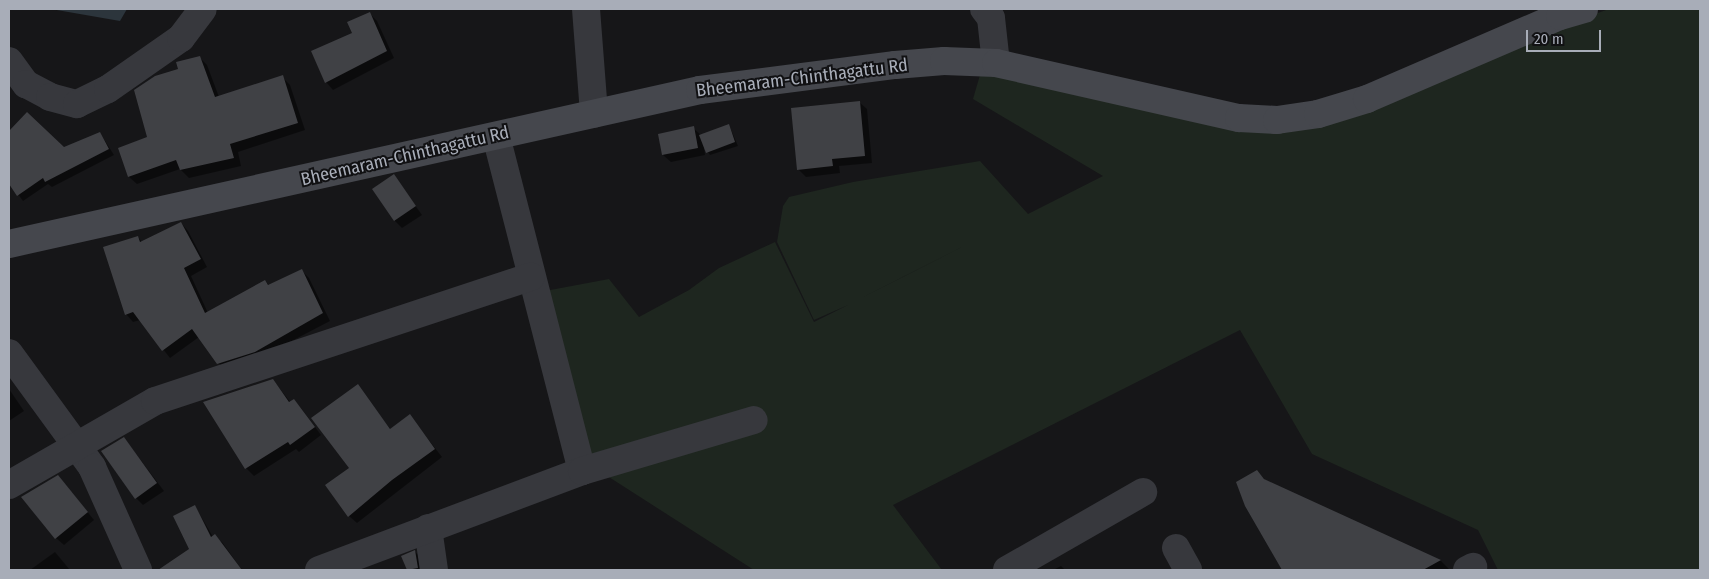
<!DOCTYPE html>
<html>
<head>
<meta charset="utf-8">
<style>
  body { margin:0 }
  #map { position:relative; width:1709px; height:579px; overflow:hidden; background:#161618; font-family:"Fira Sans Condensed",sans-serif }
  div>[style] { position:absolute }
  .green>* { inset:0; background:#1e261f }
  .water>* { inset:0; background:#2c353c }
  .shadow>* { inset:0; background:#0007 }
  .building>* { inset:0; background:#404145 }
  .street>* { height:28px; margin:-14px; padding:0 14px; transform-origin:14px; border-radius:14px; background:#37383d }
  .secondary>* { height:28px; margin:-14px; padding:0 14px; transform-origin:14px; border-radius:14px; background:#45474d }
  span { translate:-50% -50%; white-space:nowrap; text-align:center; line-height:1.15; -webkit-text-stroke:4px #111113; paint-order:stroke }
  .street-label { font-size:18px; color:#a8adb8 }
  .frame { position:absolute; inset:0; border:10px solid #a8adb8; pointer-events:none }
  .scale { position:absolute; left:1526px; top:30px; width:75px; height:22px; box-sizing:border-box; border:2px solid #a8adb8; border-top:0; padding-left:6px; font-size:15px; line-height:18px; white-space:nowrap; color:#a8adb8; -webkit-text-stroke:4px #111113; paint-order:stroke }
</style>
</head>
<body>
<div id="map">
  <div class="green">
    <i style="clip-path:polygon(evenodd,1609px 9px,1700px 9px,1700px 570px,1498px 570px,1478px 530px,1312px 454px,1240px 330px,893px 505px,942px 570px,754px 570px,587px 463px,545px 291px,609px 279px,639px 317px,689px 290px,719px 268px,775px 242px,814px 322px,848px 305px,814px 320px,777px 242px,783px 206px,789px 197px,853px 182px,980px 161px,1028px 214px,1103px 176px,973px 99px,982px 68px,1270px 129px,1609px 9px,970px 243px,905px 276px,861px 298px,970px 243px)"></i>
  </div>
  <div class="water">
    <i style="clip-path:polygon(51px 9px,127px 9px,120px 21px)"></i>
  </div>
  <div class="shadow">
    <i style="clip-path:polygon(369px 13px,377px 21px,394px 58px,333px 90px,326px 82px)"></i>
    <i style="clip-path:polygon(199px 57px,207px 65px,219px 97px,282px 77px,290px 85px,305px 130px,238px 152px,241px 166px,189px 178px,180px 169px,137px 184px,129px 177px,180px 70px)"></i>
    <i style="clip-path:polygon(859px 102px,867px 109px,872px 163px,839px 166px,840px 173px,806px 177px,798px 169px)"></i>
    <i style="clip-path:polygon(27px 114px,64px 148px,100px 133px,114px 155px,52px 187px,48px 184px,23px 201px,9px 182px,9px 174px,14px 171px,9px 163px,9px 133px)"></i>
    <i style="clip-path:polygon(729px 125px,738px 146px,710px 155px,704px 146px,705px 155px,671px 162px,663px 155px,693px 128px,701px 135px)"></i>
    <i style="clip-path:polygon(394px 176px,422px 215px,402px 228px,395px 221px)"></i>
    <i style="clip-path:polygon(181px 223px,188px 231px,207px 267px,191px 276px,208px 313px,265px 281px,270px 286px,301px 270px,309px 278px,330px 321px,261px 357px,225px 371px,199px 337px,170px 358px,140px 320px,133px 322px,126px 314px,138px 237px,142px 242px)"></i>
    <i style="clip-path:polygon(273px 380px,291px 403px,294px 400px,301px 408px,321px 435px,299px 452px,296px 449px,254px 476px,246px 468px)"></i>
    <i style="clip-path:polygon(357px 386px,391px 430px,410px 416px,442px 457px,357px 523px,349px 516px)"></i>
    <i style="clip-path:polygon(9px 389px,24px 411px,9px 421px)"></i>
    <i style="clip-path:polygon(124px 438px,164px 491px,143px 505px,136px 498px)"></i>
    <i style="clip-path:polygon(1257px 471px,1267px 482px,1441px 561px,1450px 570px,1283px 570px,1246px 505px)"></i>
    <i style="clip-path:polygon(65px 484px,94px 520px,64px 545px,56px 538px)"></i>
    <i style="clip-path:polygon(195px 506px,213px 537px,222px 542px,242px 570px,160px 570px,190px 549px)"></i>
    <i style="clip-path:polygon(55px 552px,70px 570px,30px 570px)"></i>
    <i style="clip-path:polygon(415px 552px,423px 559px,424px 570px,409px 570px,403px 556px)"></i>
    <i style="clip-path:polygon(1061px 566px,1065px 570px,1053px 570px)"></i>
  </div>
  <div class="building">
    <i style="clip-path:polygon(370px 12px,387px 51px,325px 83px,311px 51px,352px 33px,347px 22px)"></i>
    <i style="clip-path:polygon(200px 56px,215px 97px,283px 75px,298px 123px,230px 144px,234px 158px,180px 170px,176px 160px,128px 177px,118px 148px,147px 137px,134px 90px,155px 76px,178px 69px,176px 62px)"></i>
    <i style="clip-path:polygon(860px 101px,865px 156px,832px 159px,833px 166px,797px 170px,791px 108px)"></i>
    <i style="clip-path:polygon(27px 112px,64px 147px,100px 132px,109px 149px,45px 182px,43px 178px,17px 196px,9px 184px,9px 131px)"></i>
    <i style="clip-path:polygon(729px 124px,735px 142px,706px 153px,699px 135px)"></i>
    <i style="clip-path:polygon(694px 126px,698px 148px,662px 155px,658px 134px)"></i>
    <i style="clip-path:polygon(394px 174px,416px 206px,394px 221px,372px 189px)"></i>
    <i style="clip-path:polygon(181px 222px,201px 259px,184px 268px,205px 313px,265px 280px,268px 285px,302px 269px,323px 313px,255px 352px,217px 364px,192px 329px,162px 351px,133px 312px,125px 315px,103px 247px,138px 236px,140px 242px)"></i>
    <i style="clip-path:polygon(273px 379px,289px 402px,294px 399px,315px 427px,290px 445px,288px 442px,245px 469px,203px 402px)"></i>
    <i style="clip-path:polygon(358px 384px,390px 429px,410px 414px,435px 449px,392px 480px,348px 517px,325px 485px,349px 468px,311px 418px)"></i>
    <i style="clip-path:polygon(124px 437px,157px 483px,135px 499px,101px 451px)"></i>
    <i style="clip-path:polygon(1257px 470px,1264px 479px,1441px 560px,1423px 570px,1282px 570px,1245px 506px,1236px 482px)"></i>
    <i style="clip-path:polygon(58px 475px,88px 512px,55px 539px,21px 497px)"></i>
    <i style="clip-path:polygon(195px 505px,211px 537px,215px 534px,242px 570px,158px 570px,189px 549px,173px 516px)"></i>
    <i style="clip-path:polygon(415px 550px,418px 568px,407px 570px,401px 556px)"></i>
  </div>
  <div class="street">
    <i style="left:586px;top:9px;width:105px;rotate:85.6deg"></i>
    <i style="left:984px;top:9px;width:11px;rotate:52deg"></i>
    <i style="left:991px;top:18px;width:45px;rotate:83.7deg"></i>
    <i style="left:9px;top:61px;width:29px;rotate:54deg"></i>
    <i style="left:26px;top:84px;width:27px;rotate:28deg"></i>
    <i style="left:50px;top:97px;width:28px;rotate:15deg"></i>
    <i style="left:77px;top:104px;width:34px;rotate:-26deg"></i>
    <i style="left:108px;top:89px;width:89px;rotate:-34.9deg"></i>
    <i style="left:181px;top:38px;width:36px;rotate:-53deg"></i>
    <i style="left:496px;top:136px;width:346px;rotate:75.6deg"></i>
    <i style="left:9px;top:353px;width:141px;rotate:53.9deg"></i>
    <i style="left:92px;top:467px;width:113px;rotate:65.9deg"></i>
    <i style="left:9px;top:485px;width:168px;rotate:-29.9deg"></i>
    <i style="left:155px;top:401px;width:396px;rotate:-18.3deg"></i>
    <i style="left:428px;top:528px;width:42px;rotate:81.9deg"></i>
    <i style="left:1176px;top:548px;width:25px;rotate:61deg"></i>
    <i style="left:319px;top:570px;width:281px;rotate:-20.6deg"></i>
    <i style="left:582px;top:471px;width:179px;rotate:-16.5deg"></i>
    <i style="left:1007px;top:570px;width:157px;rotate:-29.8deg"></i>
    <i style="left:1467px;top:570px;width:7px;rotate:-27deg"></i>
  </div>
  <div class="secondary">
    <i style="left:9px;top:244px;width:708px;rotate:-12.56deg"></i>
    <i style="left:700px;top:90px;width:197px;rotate:-7.3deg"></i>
    <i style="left:895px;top:65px;width:49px;rotate:-4.7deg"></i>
    <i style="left:944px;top:61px;width:52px;rotate:2.2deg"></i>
    <i style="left:996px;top:63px;width:249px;rotate:12.8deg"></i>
    <i style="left:1239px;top:118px;width:38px;rotate:3deg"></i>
    <i style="left:1277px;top:120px;width:41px;rotate:-8.3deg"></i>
    <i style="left:1318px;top:114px;width:51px;rotate:-17deg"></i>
    <i style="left:1367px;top:99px;width:210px;rotate:-23.3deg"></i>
    <i style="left:1560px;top:16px;width:25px;rotate:-16deg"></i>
  </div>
  <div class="street-label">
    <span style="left:802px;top:78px;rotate:-7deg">Bheemaram-Chinthagattu Rd</span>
    <span style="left:405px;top:156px;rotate:-13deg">Bheemaram-Chinthagattu Rd</span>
  </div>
  <div class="frame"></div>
  <div class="scale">20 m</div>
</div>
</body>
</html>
